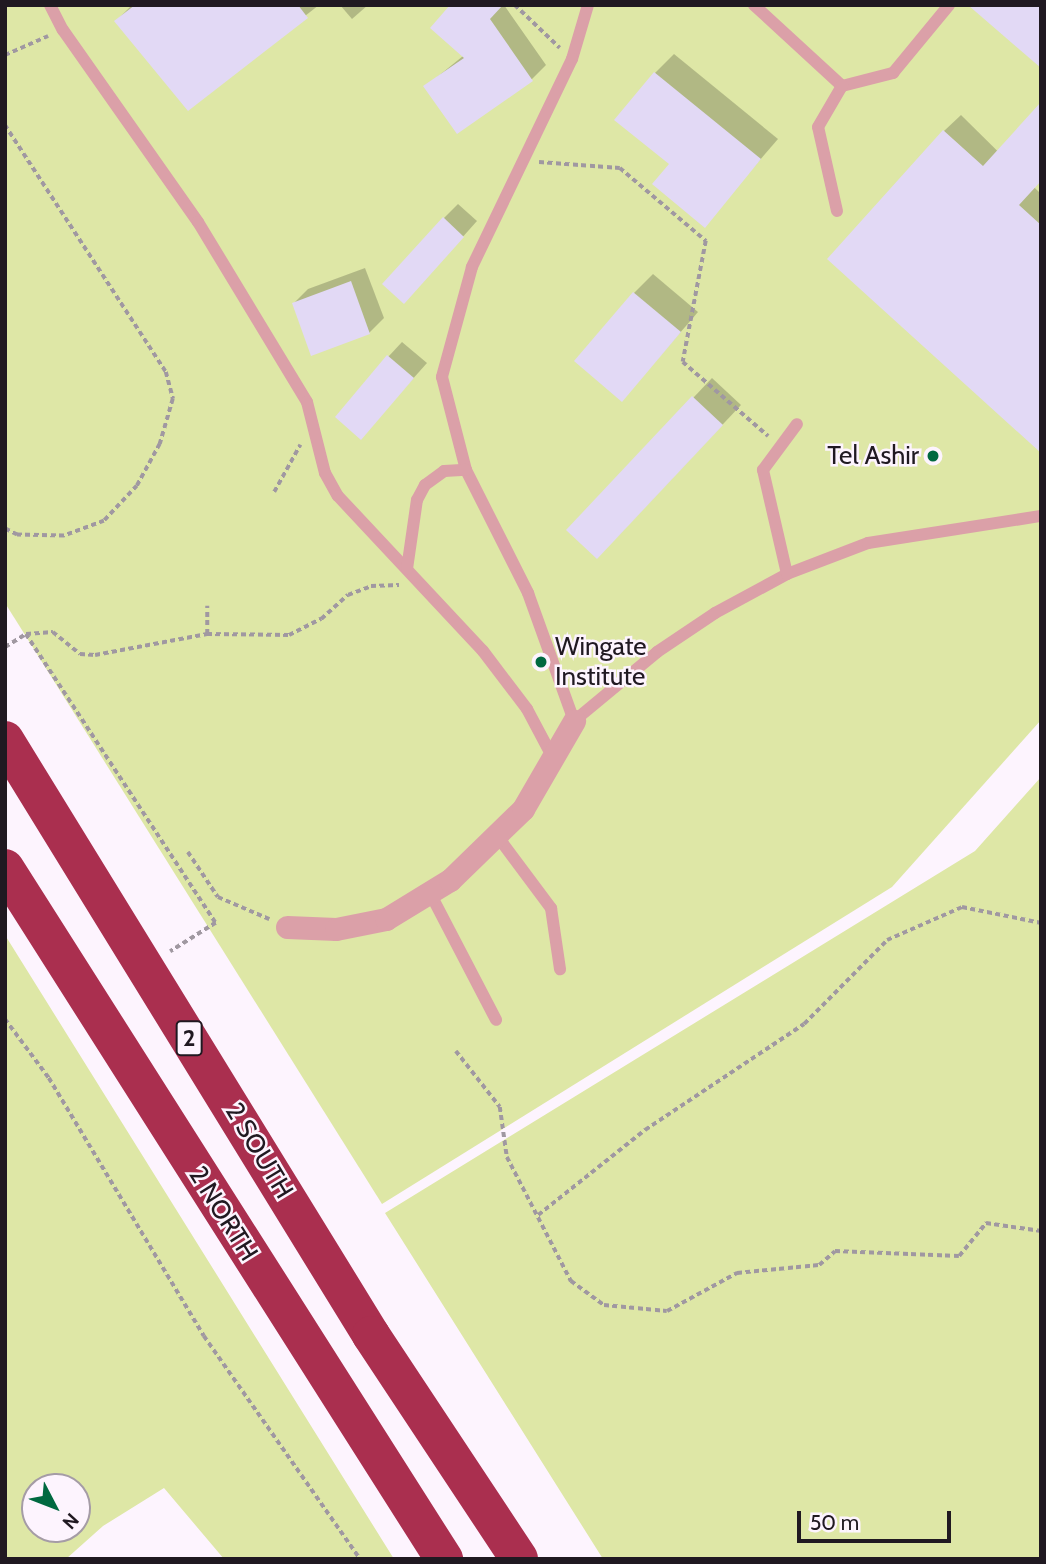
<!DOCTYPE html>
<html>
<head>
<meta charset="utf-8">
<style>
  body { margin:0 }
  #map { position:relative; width:1046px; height:1564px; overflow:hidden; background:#fdf4fe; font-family:Cabin,sans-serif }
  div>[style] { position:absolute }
  .green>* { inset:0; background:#dee7a6 }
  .shadow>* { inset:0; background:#0003 }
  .building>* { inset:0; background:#e2d9f5 }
  .path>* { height:3.5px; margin-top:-1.75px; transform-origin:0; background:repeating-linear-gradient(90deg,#a098a1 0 5px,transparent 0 8.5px) }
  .service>* { height:12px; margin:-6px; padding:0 6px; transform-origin:6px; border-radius:6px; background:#dba0a8 }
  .minor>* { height:23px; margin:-11.5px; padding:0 11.5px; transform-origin:11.5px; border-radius:11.5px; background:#dba0a8 }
  .motorway>* { height:38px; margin:-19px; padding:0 19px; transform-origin:19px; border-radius:19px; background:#aa2f4f }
  .dots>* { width:19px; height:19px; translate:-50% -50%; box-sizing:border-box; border:4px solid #fdf4fe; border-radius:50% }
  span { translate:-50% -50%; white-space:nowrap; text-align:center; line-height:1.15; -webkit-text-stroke:5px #fdf4fe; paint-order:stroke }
  .shield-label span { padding:2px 5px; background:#fdf4fe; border:2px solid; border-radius:5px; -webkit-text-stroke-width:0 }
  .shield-label { font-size:24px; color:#201921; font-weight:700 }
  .poi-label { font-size:26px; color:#201921 }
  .right { translate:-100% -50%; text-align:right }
  .left { translate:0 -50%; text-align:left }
  .street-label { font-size:26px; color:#201921 }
  .frame { position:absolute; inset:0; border:7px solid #201921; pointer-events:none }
  .north { position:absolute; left:21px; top:1473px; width:70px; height:70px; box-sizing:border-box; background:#fdf4fe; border:2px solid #a59ca6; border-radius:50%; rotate:132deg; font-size:19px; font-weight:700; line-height:28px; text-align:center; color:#201921 }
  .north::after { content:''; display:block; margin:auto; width:24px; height:32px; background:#006940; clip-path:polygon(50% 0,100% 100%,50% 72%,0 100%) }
  .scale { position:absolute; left:797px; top:1511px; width:154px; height:32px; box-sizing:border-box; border:4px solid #201921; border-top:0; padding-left:9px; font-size:21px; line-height:24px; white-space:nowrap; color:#201921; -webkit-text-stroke:5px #fdf4fe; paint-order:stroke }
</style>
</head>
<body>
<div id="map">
  <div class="green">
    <i style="clip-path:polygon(5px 5px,1041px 5px,1041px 720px,892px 887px,382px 1204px,5px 603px)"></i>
    <i style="clip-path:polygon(1041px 777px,1041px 1559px,603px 1559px,385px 1213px,975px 851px)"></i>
    <i style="clip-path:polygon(evenodd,5px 935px,394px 1559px,224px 1559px,164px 1488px,103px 1526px,66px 1559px,5px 1559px,5px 935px,77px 1487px,77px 1529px,35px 1529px,35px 1487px,77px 1487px)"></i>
  </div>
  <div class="shadow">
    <i style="clip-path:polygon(132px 5px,319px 5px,188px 108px,116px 21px)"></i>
    <i style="clip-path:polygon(340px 5px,368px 5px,352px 19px)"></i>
    <i style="clip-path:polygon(453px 5px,504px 5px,546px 65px,532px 79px,426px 86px,463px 56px)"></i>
    <i style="clip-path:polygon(674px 54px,778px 139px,704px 225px,671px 164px,655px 73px)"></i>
    <i style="clip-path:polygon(961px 115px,1041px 194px,1041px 450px,944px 131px)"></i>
    <i style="clip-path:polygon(458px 204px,477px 221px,418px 287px,444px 218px)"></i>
    <i style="clip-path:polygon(365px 268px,384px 318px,369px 333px,294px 303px,308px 289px)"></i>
    <i style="clip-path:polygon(653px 274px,698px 312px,622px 400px,634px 293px)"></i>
    <i style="clip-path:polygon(402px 342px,427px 363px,361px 437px,388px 357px)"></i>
    <i style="clip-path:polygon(712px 378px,741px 405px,616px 538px,568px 530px)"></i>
  </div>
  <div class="building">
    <i style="clip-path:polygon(135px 5px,298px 5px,308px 18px,188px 111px,114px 21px)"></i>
    <i style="clip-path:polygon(450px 5px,503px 5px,490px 19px,533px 81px,457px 134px,423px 86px,464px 58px,430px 28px)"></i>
    <i style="clip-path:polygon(968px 5px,1041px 5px,1041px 68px)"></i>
    <i style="clip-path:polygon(654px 72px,761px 159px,705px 228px,652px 184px,669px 164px,614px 120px)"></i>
    <i style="clip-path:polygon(1041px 102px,1041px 181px,1019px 205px,1041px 225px,1041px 453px,827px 259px,943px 130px,983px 166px)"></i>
    <i style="clip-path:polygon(443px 217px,464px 237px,404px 304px,382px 284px)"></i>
    <i style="clip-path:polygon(351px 281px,370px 334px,311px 356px,292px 303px)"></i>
    <i style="clip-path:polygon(633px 292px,681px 332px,622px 402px,574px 361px)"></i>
    <i style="clip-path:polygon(387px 355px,414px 378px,361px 440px,335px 417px)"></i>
    <i style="clip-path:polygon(692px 396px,723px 425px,597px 559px,566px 530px)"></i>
  </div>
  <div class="path">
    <i style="left:515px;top:5px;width:62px;rotate:43.7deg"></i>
    <i style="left:5px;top:55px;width:47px;rotate:-23.8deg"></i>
    <i style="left:5px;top:125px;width:295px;rotate:56.9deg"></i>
    <i style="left:166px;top:372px;width:28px;rotate:75deg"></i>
    <i style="left:173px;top:399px;width:47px;rotate:106.1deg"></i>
    <i style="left:160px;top:444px;width:48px;rotate:118.7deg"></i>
    <i style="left:137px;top:486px;width:48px;rotate:133.3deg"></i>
    <i style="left:104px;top:521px;width:43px;rotate:159.4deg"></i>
    <i style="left:64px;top:536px;width:47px;rotate:-178.8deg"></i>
    <i style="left:17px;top:535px;width:13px;rotate:-153deg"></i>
    <i style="left:539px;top:162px;width:81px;rotate:4.2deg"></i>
    <i style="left:620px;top:168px;width:113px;rotate:40.3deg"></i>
    <i style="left:706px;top:241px;width:123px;rotate:100.8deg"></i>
    <i style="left:683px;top:362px;width:113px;rotate:41deg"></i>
    <i style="left:274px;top:492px;width:54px;rotate:-61deg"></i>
    <i style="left:26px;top:634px;width:346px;rotate:56.7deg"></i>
    <i style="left:216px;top:923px;width:54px;rotate:147.8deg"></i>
    <i style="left:207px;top:634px;width:82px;rotate:0.7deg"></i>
    <i style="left:289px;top:635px;width:36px;rotate:-27deg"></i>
    <i style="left:321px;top:619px;width:36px;rotate:-42deg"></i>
    <i style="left:348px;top:595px;width:25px;rotate:-21deg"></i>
    <i style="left:371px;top:586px;width:28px;rotate:-2deg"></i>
    <i style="left:5px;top:647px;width:25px;rotate:-32deg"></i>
    <i style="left:26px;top:634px;width:27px;rotate:-4deg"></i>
    <i style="left:53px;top:632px;width:35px;rotate:39deg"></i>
    <i style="left:80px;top:654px;width:15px;rotate:4deg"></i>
    <i style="left:95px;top:655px;width:114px;rotate:-10.6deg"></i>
    <i style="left:207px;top:634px;width:28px;rotate:-90deg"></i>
    <i style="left:188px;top:852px;width:54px;rotate:56.3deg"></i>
    <i style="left:218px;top:897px;width:56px;rotate:23.3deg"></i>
    <i style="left:5px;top:1019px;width:74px;rotate:53.3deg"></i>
    <i style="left:49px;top:1078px;width:301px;rotate:59deg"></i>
    <i style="left:204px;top:1336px;width:272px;rotate:55deg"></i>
    <i style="left:456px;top:1051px;width:71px;rotate:51.8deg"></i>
    <i style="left:500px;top:1107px;width:50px;rotate:82deg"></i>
    <i style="left:507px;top:1157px;width:140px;rotate:62.7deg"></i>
    <i style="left:571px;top:1281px;width:41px;rotate:36deg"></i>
    <i style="left:604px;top:1305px;width:63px;rotate:5.4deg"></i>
    <i style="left:667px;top:1311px;width:80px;rotate:-28.5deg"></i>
    <i style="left:737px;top:1273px;width:82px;rotate:-5.6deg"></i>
    <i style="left:819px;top:1265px;width:21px;rotate:-41deg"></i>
    <i style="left:835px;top:1251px;width:124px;rotate:2.3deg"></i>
    <i style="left:959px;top:1256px;width:43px;rotate:-50.7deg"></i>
    <i style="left:986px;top:1223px;width:56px;rotate:8.3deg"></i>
    <i style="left:538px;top:1215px;width:137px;rotate:-38.5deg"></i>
    <i style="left:645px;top:1130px;width:191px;rotate:-33.7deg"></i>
    <i style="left:804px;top:1024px;width:118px;rotate:-45.3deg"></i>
    <i style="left:887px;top:940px;width:82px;rotate:-23.7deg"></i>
    <i style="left:962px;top:907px;width:81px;rotate:11.4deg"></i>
  </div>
  <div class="service">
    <i style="left:50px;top:5px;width:28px;rotate:63deg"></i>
    <i style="left:63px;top:30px;width:235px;rotate:54.9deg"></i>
    <i style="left:198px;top:222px;width:210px;rotate:58.8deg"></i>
    <i style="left:307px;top:402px;width:73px;rotate:75.8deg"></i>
    <i style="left:325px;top:473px;width:26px;rotate:61deg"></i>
    <i style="left:338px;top:496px;width:212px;rotate:46.9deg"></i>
    <i style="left:483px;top:651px;width:73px;rotate:52.8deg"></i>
    <i style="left:527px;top:709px;width:55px;rotate:62deg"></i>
    <i style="left:588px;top:5px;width:56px;rotate:106.5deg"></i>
    <i style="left:572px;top:59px;width:231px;rotate:115.7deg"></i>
    <i style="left:472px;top:267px;width:114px;rotate:105.3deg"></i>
    <i style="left:442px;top:377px;width:96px;rotate:75.5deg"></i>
    <i style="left:466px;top:470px;width:138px;rotate:63.2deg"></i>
    <i style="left:528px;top:593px;width:136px;rotate:70.2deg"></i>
    <i style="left:574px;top:721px;width:108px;rotate:-39.7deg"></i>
    <i style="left:657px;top:652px;width:70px;rotate:-33.9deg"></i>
    <i style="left:715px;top:613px;width:82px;rotate:-28.4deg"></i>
    <i style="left:787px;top:574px;width:87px;rotate:-20.9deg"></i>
    <i style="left:868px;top:543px;width:175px;rotate:-8.9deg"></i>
    <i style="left:754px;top:5px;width:120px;rotate:42.6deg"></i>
    <i style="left:842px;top:86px;width:53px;rotate:-14.3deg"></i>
    <i style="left:893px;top:73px;width:88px;rotate:-50.5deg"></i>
    <i style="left:837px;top:211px;width:86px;rotate:-102.7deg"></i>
    <i style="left:818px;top:127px;width:48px;rotate:-59.7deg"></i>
    <i style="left:407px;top:569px;width:70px;rotate:-81.8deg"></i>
    <i style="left:417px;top:500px;width:17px;rotate:-62deg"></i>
    <i style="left:425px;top:485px;width:24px;rotate:-36deg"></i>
    <i style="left:444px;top:471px;width:22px;rotate:-3deg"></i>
    <i style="left:787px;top:574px;width:107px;rotate:-103deg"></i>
    <i style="left:763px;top:470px;width:57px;rotate:-53.5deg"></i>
    <i style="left:498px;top:837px;width:89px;rotate:53.3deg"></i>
    <i style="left:551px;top:908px;width:62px;rotate:81.6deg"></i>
    <i style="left:430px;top:893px;width:143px;rotate:62.5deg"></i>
  </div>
  <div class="minor">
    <i style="left:287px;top:927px;width:49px;rotate:2.3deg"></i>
    <i style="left:336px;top:929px;width:51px;rotate:-11.3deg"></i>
    <i style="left:386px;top:919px;width:75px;rotate:-31.4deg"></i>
    <i style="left:450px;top:880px;width:102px;rotate:-44.2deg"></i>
    <i style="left:523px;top:809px;width:102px;rotate:-59.9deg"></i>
  </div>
  <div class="motorway">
    <i style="left:5px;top:740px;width:699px;rotate:58.4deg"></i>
    <i style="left:371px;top:1335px;width:268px;rotate:56.5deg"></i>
    <i style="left:5px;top:868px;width:819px;rotate:57.57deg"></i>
  </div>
  <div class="dots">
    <i style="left:933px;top:456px;background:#006940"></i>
    <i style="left:541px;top:662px;background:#006940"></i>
  </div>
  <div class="shield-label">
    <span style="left:189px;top:1038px">2</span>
  </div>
  <div class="poi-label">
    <span class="right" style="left:919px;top:456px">Tel Ashir</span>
    <span class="left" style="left:555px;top:662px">Wingate<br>Institute</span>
  </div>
  <div class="street-label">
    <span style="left:259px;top:1151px;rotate:59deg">2 SOUTH</span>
    <span style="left:223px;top:1214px;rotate:58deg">2 NORTH</span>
  </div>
  <div class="frame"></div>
  <div class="north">N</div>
  <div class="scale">50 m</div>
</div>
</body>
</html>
